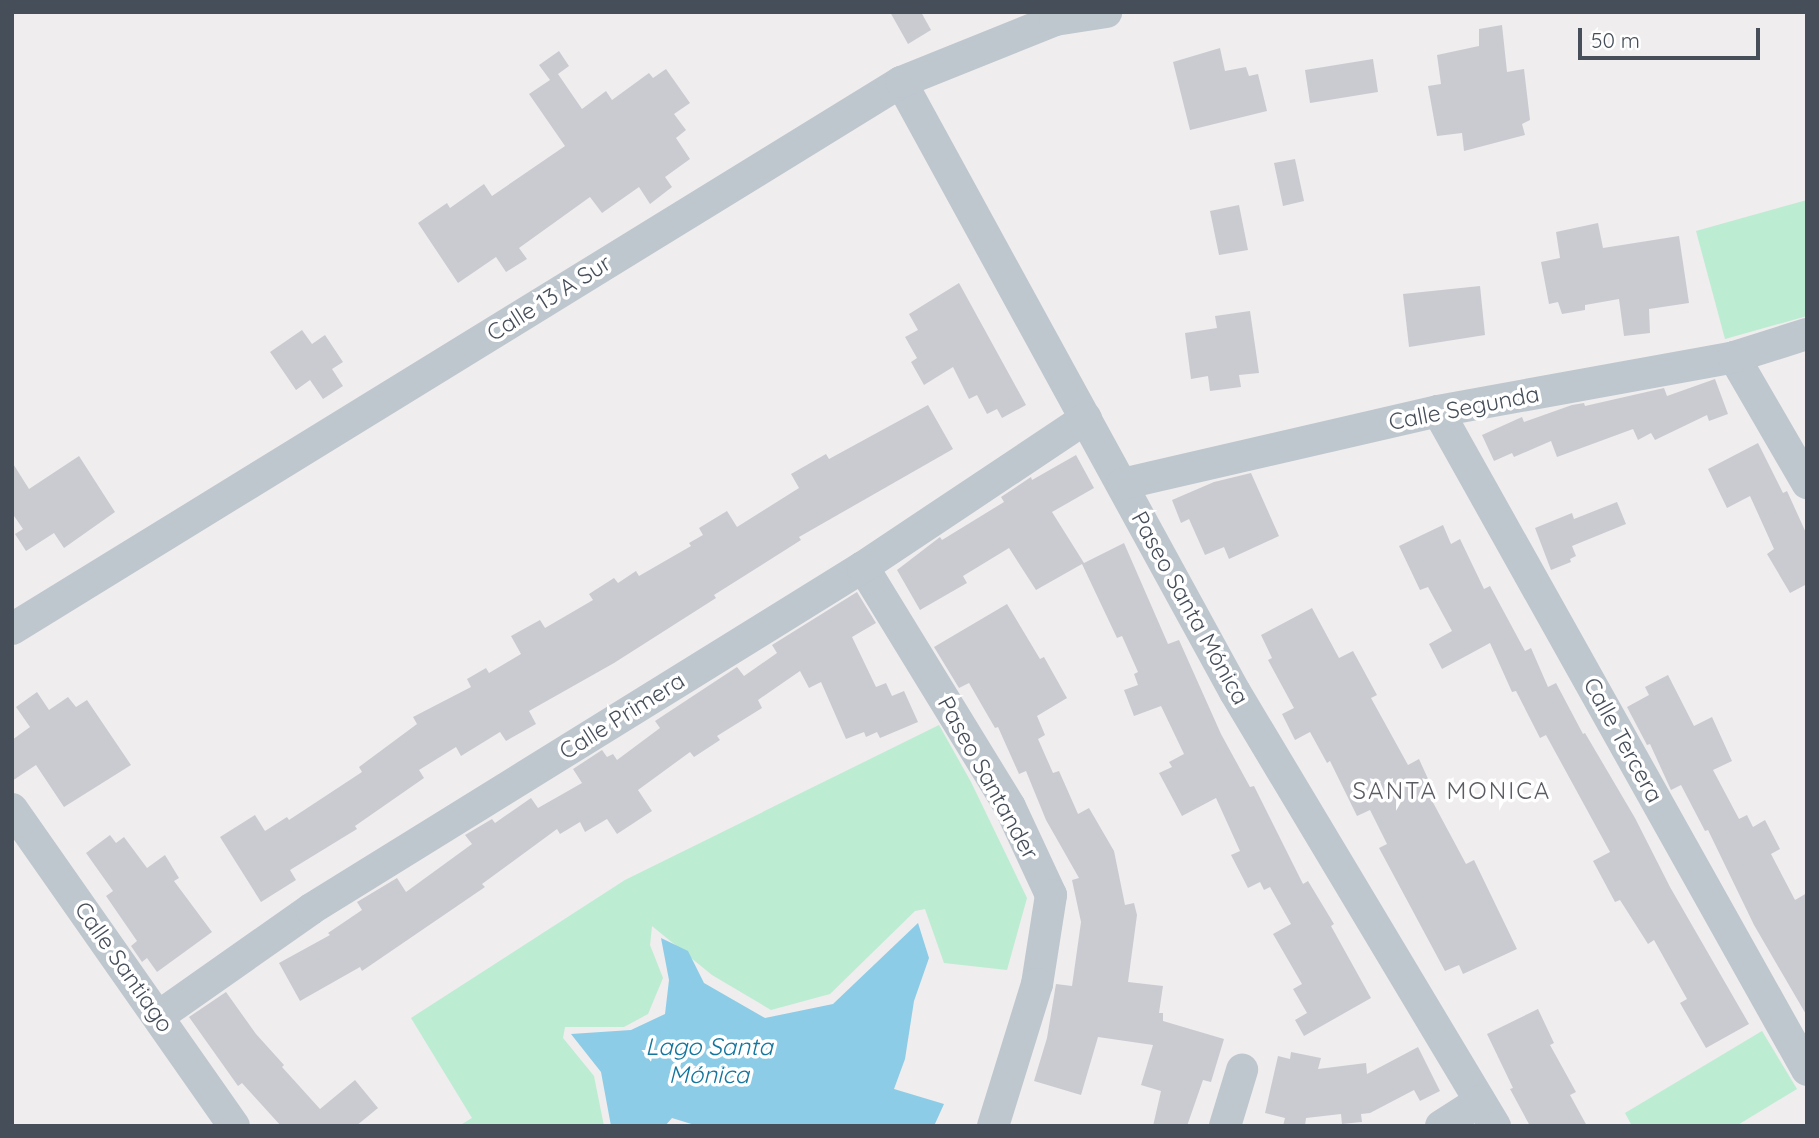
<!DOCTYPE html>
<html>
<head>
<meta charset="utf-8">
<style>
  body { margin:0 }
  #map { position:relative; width:1819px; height:1138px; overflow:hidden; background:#efeded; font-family:Quicksand,sans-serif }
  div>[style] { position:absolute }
  .green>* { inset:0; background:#bcecd2 }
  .water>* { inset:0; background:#8ccce6 }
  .building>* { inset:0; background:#cacbd1 }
  .minor>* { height:32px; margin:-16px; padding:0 16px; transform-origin:16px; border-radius:16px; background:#bec6ce }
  span { translate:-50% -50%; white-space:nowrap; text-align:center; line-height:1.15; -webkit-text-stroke:7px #fff; paint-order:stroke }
  .street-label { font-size:23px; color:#464e59 }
  .neighbourhood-label { font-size:24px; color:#5a5c61; letter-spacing:2px }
  .water-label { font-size:24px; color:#14769e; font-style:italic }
  .frame { position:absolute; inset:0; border:14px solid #464e59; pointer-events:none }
  .scale { position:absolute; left:1578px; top:28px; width:182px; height:32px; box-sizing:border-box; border:4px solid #464e59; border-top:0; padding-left:9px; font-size:21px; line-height:24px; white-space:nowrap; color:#464e59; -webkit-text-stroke:5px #fff; paint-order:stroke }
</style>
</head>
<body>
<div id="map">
  <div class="green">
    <i style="clip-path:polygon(1807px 200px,1807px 316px,1725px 339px,1696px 231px)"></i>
    <i style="clip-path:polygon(939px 725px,971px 782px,1027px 898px,1007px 970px,944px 963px,925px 909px,915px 911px,830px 994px,771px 1010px,712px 975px,652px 926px,650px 945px,663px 978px,648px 1014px,624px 1027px,565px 1027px,563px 1038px,594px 1076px,604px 1126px,459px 1126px,472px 1118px,411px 1018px,625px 880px)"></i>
    <i style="clip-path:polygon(1762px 1031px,1797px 1089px,1736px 1126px,1632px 1126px,1625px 1113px)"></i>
  </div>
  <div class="water">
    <i style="clip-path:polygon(918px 923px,929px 958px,914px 1001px,905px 1059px,894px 1089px,944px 1104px,934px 1126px,698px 1126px,672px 1118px,665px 1126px,611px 1126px,601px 1072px,571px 1034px,631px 1030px,665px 1014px,669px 980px,661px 938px,688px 951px,704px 983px,765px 1018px,833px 1004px)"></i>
  </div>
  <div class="building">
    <i style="clip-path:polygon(890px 12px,921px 12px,931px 30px,908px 44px)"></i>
    <i style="clip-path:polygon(1502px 25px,1507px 72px,1524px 69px,1530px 120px,1522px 124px,1525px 135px,1464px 151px,1462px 133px,1437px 136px,1428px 86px,1441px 84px,1437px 55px,1479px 46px,1479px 29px)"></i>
    <i style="clip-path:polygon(1220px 48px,1225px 71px,1246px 67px,1249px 76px,1258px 74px,1267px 111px,1190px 130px,1173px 62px)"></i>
    <i style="clip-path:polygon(559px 51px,569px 66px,558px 74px,582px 109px,606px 91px,612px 100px,649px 73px,653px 78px,666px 69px,690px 103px,674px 114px,686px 130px,676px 138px,690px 159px,665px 177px,672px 187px,650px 204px,639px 187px,602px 213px,590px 197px,519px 248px,527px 259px,506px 272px,496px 257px,458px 283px,418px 223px,447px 203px,450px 208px,484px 184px,492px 196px,565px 146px,529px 94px,550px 80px,539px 65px)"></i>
    <i style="clip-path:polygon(1373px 59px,1378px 92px,1310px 103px,1305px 70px)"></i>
    <i style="clip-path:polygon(1295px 159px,1304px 201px,1283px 206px,1274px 163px)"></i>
    <i style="clip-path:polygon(1239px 205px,1248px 250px,1219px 255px,1210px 211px)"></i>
    <i style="clip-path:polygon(1598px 223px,1603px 248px,1679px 236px,1689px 303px,1649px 309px,1650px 333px,1624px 336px,1619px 299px,1585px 305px,1585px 310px,1562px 314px,1558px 302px,1549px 304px,1541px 262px,1560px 258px,1556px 232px)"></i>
    <i style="clip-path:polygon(959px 283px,1026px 405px,1002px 418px,997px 409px,987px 414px,977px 395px,969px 399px,953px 367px,924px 385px,911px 362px,917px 358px,905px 337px,918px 330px,909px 314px)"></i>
    <i style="clip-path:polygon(1480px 286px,1485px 335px,1409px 347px,1403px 294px)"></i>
    <i style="clip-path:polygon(1250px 311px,1259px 373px,1239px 375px,1241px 387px,1210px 391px,1208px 376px,1191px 379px,1185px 333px,1217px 328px,1215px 316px)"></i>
    <i style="clip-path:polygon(302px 330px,312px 344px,325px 335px,343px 362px,332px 369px,343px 386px,323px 399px,310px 380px,296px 390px,270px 352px)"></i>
    <i style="clip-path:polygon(1715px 379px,1728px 414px,1709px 421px,1707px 415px,1655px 440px,1651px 433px,1638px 440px,1633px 429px,1557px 457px,1551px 441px,1514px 457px,1512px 453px,1494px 461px,1482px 435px,1522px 417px,1524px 422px,1572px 405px,1584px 403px,1585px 406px,1664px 388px,1667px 396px)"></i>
    <i style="clip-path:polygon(928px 405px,953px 449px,799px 537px,801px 540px,714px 595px,716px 598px,614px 663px,529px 711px,536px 724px,506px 741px,500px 732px,461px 756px,456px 747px,419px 770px,424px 778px,355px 826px,357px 829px,290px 870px,296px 880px,261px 902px,220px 837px,255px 815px,265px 831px,287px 817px,289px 820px,362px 772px,359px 767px,417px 724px,413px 717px,471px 687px,467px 679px,486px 668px,489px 673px,521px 654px,511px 636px,540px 620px,545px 628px,593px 600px,589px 594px,614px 578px,618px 583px,636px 571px,639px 576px,691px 546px,689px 543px,703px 535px,699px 528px,727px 511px,737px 527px,799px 488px,791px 474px,826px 454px,829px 459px)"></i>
    <i style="clip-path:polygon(1758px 443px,1783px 493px,1787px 491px,1807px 535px,1807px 584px,1790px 593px,1767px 554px,1774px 549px,1750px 496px,1727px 508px,1708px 469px)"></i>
    <i style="clip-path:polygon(1076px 455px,1094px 488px,1052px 512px,1084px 563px,1124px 543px,1168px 644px,1179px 640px,1221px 734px,1250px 787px,1254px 786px,1303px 884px,1308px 881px,1334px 924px,1331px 926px,1371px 998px,1304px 1036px,1295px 1020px,1307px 1013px,1293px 989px,1302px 984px,1273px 934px,1291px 924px,1270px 887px,1264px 890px,1260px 882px,1248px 888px,1231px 855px,1240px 851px,1216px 798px,1182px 816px,1159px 773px,1172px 767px,1169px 762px,1184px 754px,1161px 706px,1134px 716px,1124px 690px,1138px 685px,1134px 674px,1138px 672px,1122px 636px,1117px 638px,1082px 564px,1036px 590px,1009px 548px,963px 576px,967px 583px,920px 610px,897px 570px,940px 537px,942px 540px,1004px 502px,1001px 497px,1031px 477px,1032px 480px)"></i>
    <i style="clip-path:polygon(79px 456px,115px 512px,64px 548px,54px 533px,26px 551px,15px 534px,23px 529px,12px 513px,12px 462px,29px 489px)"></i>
    <i style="clip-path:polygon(1251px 473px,1279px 536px,1229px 559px,1224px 547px,1205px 555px,1189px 519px,1181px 523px,1172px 500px,1214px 482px)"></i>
    <i style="clip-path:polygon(1617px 502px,1626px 524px,1572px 546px,1576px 556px,1570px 559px,1571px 562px,1551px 570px,1535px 528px,1572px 513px,1574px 519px)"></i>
    <i style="clip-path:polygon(1443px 525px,1451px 544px,1460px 539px,1484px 589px,1490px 586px,1525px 651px,1531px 648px,1548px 687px,1556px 683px,1583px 734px,1585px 733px,1635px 818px,1670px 887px,1749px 1024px,1706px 1048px,1680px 1003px,1687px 999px,1654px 940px,1648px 944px,1620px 900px,1615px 902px,1593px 861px,1610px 852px,1546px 735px,1540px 738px,1516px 691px,1512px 692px,1490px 643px,1442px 669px,1429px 644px,1452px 631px,1428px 587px,1420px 590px,1399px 546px)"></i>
    <i style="clip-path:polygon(857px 592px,876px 623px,852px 637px,876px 687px,886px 683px,892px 696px,904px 691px,918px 722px,880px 738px,877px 732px,866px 737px,864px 732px,846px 739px,821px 682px,809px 688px,800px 671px,758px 700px,762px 708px,717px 736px,720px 740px,694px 757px,690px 752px,638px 790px,652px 811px,617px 834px,607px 819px,585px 832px,580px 822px,560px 834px,557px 829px,482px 884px,485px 887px,362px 971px,360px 967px,300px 1001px,279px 963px,330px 935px,328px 933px,362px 910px,357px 902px,397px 878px,406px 892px,472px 844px,465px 835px,492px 819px,495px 823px,531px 798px,538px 808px,582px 783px,573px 769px,602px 750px,607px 757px,613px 754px,617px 760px,660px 728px,655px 721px,737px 667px,744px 676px,777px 653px,772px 645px)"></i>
    <i style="clip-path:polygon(1007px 604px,1040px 659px,1044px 657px,1067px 698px,1037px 716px,1045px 735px,1038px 739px,1053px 773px,1059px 771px,1078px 814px,1089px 808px,1114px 851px,1125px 905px,1134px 903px,1137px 915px,1128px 982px,1163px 986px,1159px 1013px,1163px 1013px,1163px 1021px,1224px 1039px,1211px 1082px,1203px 1080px,1187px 1126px,1153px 1126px,1161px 1091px,1141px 1085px,1153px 1045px,1098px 1037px,1081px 1095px,1034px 1081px,1047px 1038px,1056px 984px,1072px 986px,1081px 922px,1072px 880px,1079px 878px,1046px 820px,1026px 771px,1019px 774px,998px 727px,995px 728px,969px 683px,959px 688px,934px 647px)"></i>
    <i style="clip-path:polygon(1312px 608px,1339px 658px,1353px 651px,1377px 695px,1371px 698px,1408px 765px,1419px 759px,1434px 792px,1429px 795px,1466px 864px,1474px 860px,1517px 949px,1463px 974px,1459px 965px,1445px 971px,1379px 848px,1387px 844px,1370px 810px,1357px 816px,1330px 761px,1327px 763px,1310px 732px,1295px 740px,1282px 714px,1294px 708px,1268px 660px,1272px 658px,1261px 635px)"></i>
    <i style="clip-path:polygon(1668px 675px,1694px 726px,1712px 717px,1732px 761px,1713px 770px,1739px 819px,1747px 815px,1753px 827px,1765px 820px,1780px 849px,1771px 854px,1795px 900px,1807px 893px,1807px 1016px,1754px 925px,1708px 830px,1705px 831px,1681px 785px,1671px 790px,1650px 744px,1647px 745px,1627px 707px,1649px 695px,1645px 687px)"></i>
    <i style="clip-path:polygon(37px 692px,49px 710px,68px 697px,76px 707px,87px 700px,131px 765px,64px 807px,36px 765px,12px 781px,12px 740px,30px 727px,16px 707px)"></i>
    <i style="clip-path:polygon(110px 835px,116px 843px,124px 837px,147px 868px,165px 855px,179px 878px,174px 881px,212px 932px,157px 972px,147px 958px,142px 962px,131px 946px,137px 941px,106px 896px,113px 891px,86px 853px)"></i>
    <i style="clip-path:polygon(226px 992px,256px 1034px,284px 1065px,282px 1067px,320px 1109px,355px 1080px,378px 1108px,356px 1126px,281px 1126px,242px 1083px,238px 1086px,189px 1017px)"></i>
    <i style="clip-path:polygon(1538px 1009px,1554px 1043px,1550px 1045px,1576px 1092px,1570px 1095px,1587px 1126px,1530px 1126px,1510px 1089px,1513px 1088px,1487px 1034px)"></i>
    <i style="clip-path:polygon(1418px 1047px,1440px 1091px,1420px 1101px,1414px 1090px,1370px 1113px,1361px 1114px,1362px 1122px,1342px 1124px,1341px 1114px,1306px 1118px,1305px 1126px,1283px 1126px,1285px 1118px,1265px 1113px,1278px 1056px,1290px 1059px,1291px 1052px,1321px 1058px,1318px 1069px,1366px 1063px,1367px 1074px)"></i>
  </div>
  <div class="minor">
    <i style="left:901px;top:82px;width:695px;rotate:61.3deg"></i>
    <i style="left:1235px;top:692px;width:506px;rotate:59.08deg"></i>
    <i style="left:1734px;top:357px;width:146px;rotate:59.9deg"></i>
    <i style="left:1438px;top:411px;width:755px;rotate:60.75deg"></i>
    <i style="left:1122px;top:484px;width:324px;rotate:-13deg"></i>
    <i style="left:1438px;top:411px;width:301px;rotate:-10.3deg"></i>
    <i style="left:1734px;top:357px;width:77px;rotate:-17.5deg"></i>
    <i style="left:863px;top:567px;width:281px;rotate:58.5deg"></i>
    <i style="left:1010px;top:807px;width:97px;rotate:65deg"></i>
    <i style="left:1051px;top:895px;width:90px;rotate:98.9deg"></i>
    <i style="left:1037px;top:984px;width:149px;rotate:107.2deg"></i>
    <i style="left:12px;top:629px;width:1044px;rotate:-31.6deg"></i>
    <i style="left:901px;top:82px;width:166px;rotate:-21.9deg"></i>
    <i style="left:1055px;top:20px;width:52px;rotate:-8.9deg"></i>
    <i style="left:12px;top:809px;width:387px;rotate:55deg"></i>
    <i style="left:159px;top:1016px;width:186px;rotate:-35.1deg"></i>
    <i style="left:311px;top:909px;width:649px;rotate:-31.78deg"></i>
    <i style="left:863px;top:567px;width:268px;rotate:-33.7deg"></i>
    <i style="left:1225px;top:1126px;width:59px;rotate:-73.1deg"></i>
    <i style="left:1441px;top:1126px;width:46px;rotate:-32.7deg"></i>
  </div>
  <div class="street-label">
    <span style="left:549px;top:298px;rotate:-32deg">Calle 13 A Sur</span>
    <span style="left:1464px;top:408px;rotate:-11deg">Calle Segunda</span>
    <span style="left:1190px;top:608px;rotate:61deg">Paseo Santa Mónica</span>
    <span style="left:622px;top:716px;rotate:-32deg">Calle Primera</span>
    <span style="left:1623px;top:740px;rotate:61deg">Calle Tercera</span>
    <span style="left:988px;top:778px;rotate:61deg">Paseo Santander</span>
    <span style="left:124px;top:967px;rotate:55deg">Calle Santiago</span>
  </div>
  <div class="neighbourhood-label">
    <span style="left:1452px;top:791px">SANTA MONICA</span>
  </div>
  <div class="water-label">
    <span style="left:709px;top:1061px">Lago Santa<br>Mónica</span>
  </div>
  <div class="frame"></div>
  <div class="scale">50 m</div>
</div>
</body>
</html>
